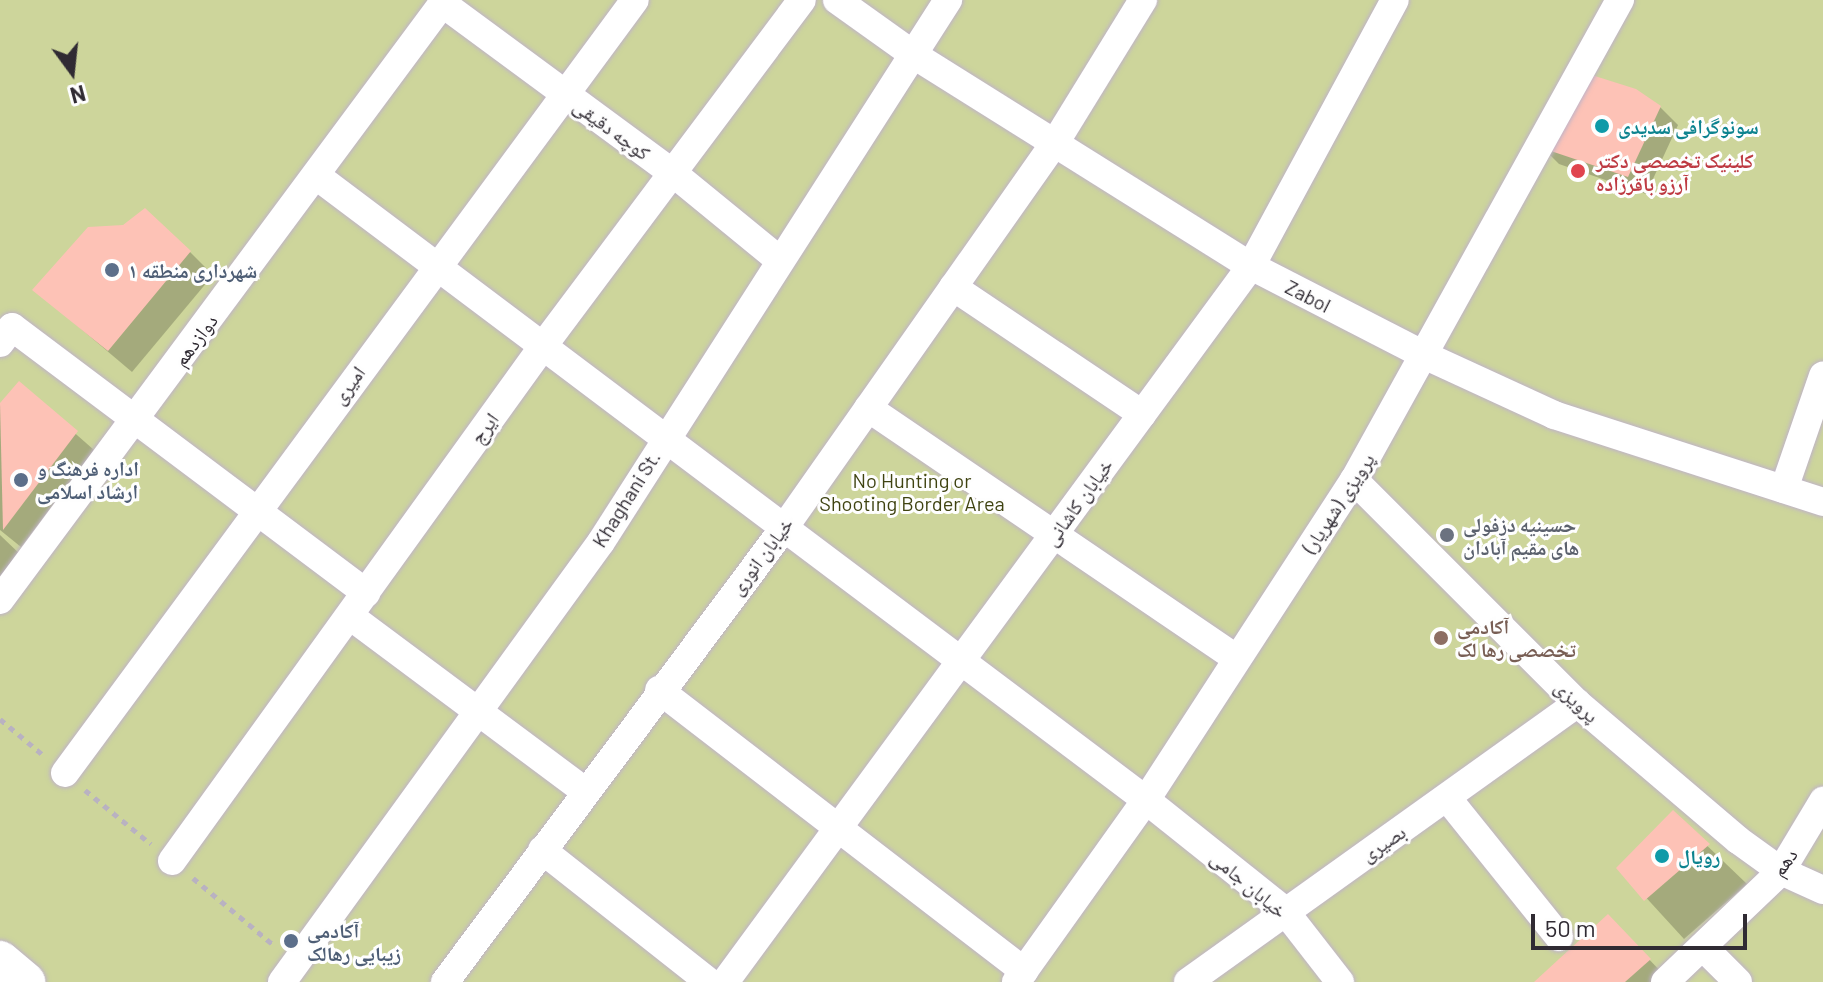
<!DOCTYPE html>
<html>
<head>
<meta charset="utf-8">
<style>
  body { margin:0 }
  #map { position:relative; width:1823px; height:982px; overflow:hidden; background:#f6edff; font-family:Barlow,"Noto Naskh Arabic",sans-serif }
  div>[style] { position:absolute }
  .green>* { inset:0; background:#cdd59b }
  .shadow>* { inset:0; background:#0003 }
  .building>* { inset:0; background:#fdc2b6 }
  .path>* { height:5px; margin-top:-2.5px; transform-origin:0; background:repeating-linear-gradient(90deg,#b9b2c1 0 6px,transparent 0 12px) }
  .roads { filter:drop-shadow(0 0 2px #bfb3c8) drop-shadow(0 0 2px #bfb3c8) }
  .minor>* { height:28px; margin:-14px; padding:0 14px; transform-origin:14px; border-radius:14px; background:#fff }
  .secondary>* { height:40px; margin:-20px; padding:0 20px; transform-origin:20px; border-radius:20px; background:#fff }
  .dots>* { width:22px; height:22px; translate:-50% -50%; box-sizing:border-box; border:4px solid #fefefe; border-radius:50% }
  span { translate:-50% -50%; white-space:nowrap; text-align:center; line-height:1.15; -webkit-text-stroke:6px #fefefe; paint-order:stroke }
  .culture-label { font-size:20px; color:#0d838f; font-weight:700 }
  .left { translate:0 -50%; text-align:left }
  .street-label { font-size:20px; color:#302b33 }
  .health-label { font-size:20px; color:#be3a42; font-weight:700 }
  .service-label { font-size:20px; color:#4e5e75; font-weight:700 }
  .park-label { font-size:20px; color:#3f4311 }
  .worship-label { font-size:20px; color:#5b616d; font-weight:700 }
  .education-label { font-size:20px; color:#785e54; font-weight:700 }
  .north { position:absolute; left:32px; top:32px; width:80px; height:80px; -webkit-text-stroke:6px #fefefe; paint-order:stroke; rotate:165deg; font-size:22px; font-weight:700; line-height:32px; text-align:center; color:#302b33 }
  .north::after { content:''; display:block; margin:auto; width:28px; height:36px; background:#302b33; clip-path:polygon(50% 0,100% 100%,50% 72%,0 100%) }
  .scale { position:absolute; left:1531px; top:914px; width:216px; height:36px; box-sizing:border-box; border:4px solid #302b33; border-top:0; padding-left:10px; font-size:24px; line-height:28px; white-space:nowrap; color:#302b33; -webkit-text-stroke:6px #fefefe; paint-order:stroke }
</style>
</head>
<body>
<div id="map">
  <div class="green">
    <i style="clip-path:polygon(0 0,1823px 0,1823px 982px,0 982px)"></i>
  </div>
  <div class="shadow">
    <i style="clip-path:polygon(1660px 107px,1678px 125px,1646px 194px,1559px 164px,1541px 146px)"></i>
    <i style="clip-path:polygon(190px 252px,213px 275px,132px 372px,35px 290px)"></i>
    <i style="clip-path:polygon(19px 384px,94px 450px,21px 547px,0 530px,0 406px)"></i>
    <i style="clip-path:polygon(0 535px,24px 558px,0 593px)"></i>
    <i style="clip-path:polygon(1673px 813px,1747px 884px,1684px 939px,1619px 868px)"></i>
    <i style="clip-path:polygon(1608px 917px,1671px 982px,1537px 982px)"></i>
  </div>
  <div class="building">
    <i style="clip-path:polygon(1579px 71px,1636px 89px,1661px 106px,1628px 177px,1539px 147px)"></i>
    <i style="clip-path:polygon(145px 208px,191px 251px,108px 351px,32px 290px,88px 227px,123px 225px)"></i>
    <i style="clip-path:polygon(19px 381px,78px 431px,3px 530px,0 403px)"></i>
    <i style="clip-path:polygon(1673px 810px,1710px 844px,1644px 901px,1616px 868px)"></i>
    <i style="clip-path:polygon(1608px 914px,1651px 959px,1625px 982px,1534px 982px)"></i>
  </div>
  <div class="path">
    <i style="left:0;top:719px;width:56px;rotate:39.9deg"></i>
    <i style="left:85px;top:790px;width:85px;rotate:39.3deg"></i>
    <i style="left:193px;top:878px;width:107px;rotate:39.7deg"></i>
  </div>
  <div class="roads">
    <div class="minor">
      <i style="left:837px;top:0;width:95px;rotate:35.5deg"></i>
      <i style="left:914px;top:55px;width:398px;rotate:32.1deg"></i>
      <i style="left:1251px;top:266px;width:197px;rotate:27.2deg"></i>
      <i style="left:1426px;top:356px;width:141px;rotate:24.7deg"></i>
      <i style="left:1554px;top:415px;width:283px;rotate:17.9deg"></i>
      <i style="left:442px;top:3px;width:287px;rotate:36.4deg"></i>
      <i style="left:673px;top:173px;width:136px;rotate:39.3deg"></i>
      <i style="left:318px;top:177px;width:1036px;rotate:36.96deg"></i>
      <i style="left:1146px;top:800px;width:176px;rotate:38.6deg"></i>
      <i style="left:1284px;top:910px;width:91px;rotate:52.1deg"></i>
      <i style="left:953px;top:287px;width:228px;rotate:33.9deg"></i>
      <i style="left:0;top:343px;width:20px;rotate:-53deg"></i>
      <i style="left:12px;top:327px;width:443px;rotate:36.9deg"></i>
      <i style="left:868px;top:408px;width:443px;rotate:34.2deg"></i>
      <i style="left:1354px;top:480px;width:315px;rotate:45deg"></i>
      <i style="left:1577px;top:703px;width:211px;rotate:40.4deg"></i>
      <i style="left:1738px;top:840px;width:53px;rotate:35.8deg"></i>
      <i style="left:1781px;top:871px;width:46px;rotate:24.3deg"></i>
      <i style="left:1784px;top:489px;width:120px;rotate:-71deg"></i>
      <i style="left:0;top:600px;width:747px;rotate:-53.44deg"></i>
      <i style="left:350px;top:616px;width:293px;rotate:36.7deg"></i>
      <i style="left:659px;top:690px;width:461px;rotate:37.6deg"></i>
      <i style="left:65px;top:773px;width:960px;rotate:-53.6deg"></i>
      <i style="left:1448px;top:799px;width:177px;rotate:51.2deg"></i>
      <i style="left:542px;top:850px;width:213px;rotate:38.3deg"></i>
      <i style="left:172px;top:861px;width:635px;rotate:-54.23deg"></i>
      <i style="left:543px;top:346px;width:432px;rotate:-53.2deg"></i>
      <i style="left:1704px;top:948px;width:48px;rotate:45deg"></i>
      <i style="left:282px;top:982px;width:543px;rotate:-54.06deg"></i>
      <i style="left:601px;top:542px;width:644px;rotate:-57.37deg"></i>
      <i style="left:445px;top:982px;width:567px;rotate:-53.25deg"></i>
      <i style="left:784px;top:528px;width:471px;rotate:-54.9deg"></i>
      <i style="left:1055px;top:143px;width:168px;rotate:-58.4deg"></i>
      <i style="left:725px;top:982px;width:888px;rotate:-53.7deg"></i>
      <i style="left:1251px;top:266px;width:302px;rotate:-61.6deg"></i>
      <i style="left:1016px;top:982px;width:224px;rotate:-54.5deg"></i>
      <i style="left:1146px;top:800px;width:382px;rotate:-57deg"></i>
      <i style="left:1354px;top:480px;width:549px;rotate:-61.01deg"></i>
      <i style="left:1188px;top:982px;width:479px;rotate:-35.6deg"></i>
      <i style="left:1665px;top:982px;width:161px;rotate:-43.7deg"></i>
      <i style="left:1781px;top:871px;width:82px;rotate:-59deg"></i>
    </div>
    <div class="secondary">
      <i style="left:0;top:961px;width:33px;rotate:40deg"></i>
    </div>
  </div>
  <div class="dots">
    <i style="left:1602px;top:126px;background:#0f9aa8"></i>
    <i style="left:1578px;top:171px;background:#e0444e"></i>
    <i style="left:112px;top:270px;background:#5c6f8a"></i>
    <i style="left:21px;top:480px;background:#5c6f8a"></i>
    <i style="left:1447px;top:535px;background:#6b7280"></i>
    <i style="left:1441px;top:638px;background:#8d6e63"></i>
    <i style="left:1662px;top:856px;background:#0f9aa8"></i>
    <i style="left:291px;top:941px;background:#5c6f8a"></i>
  </div>
  <div class="culture-label">
    <span class="left" style="left:1618px;top:126px">سونوگرافی سدیدی</span>
    <span class="left" style="left:1678px;top:856px">رویال</span>
  </div>
  <div class="street-label">
    <span style="left:612px;top:129px;rotate:36deg">کوچه دقیقی</span>
    <span style="left:1308px;top:296px;rotate:27deg">Zabol</span>
    <span style="left:195px;top:340px;rotate:-53deg">دوازدهم</span>
    <span style="left:348px;top:385px;rotate:-54deg">امیری</span>
    <span style="left:484px;top:428px;rotate:-54deg">ایرج</span>
    <span style="left:626px;top:499px;rotate:-58deg">Khaghani St.</span>
    <span style="left:1078px;top:502px;rotate:-54deg">خیابان کاشانی</span>
    <span style="left:1338px;top:503px;rotate:-57deg">پرویزی (شهریار)</span>
    <span style="left:761px;top:556px;rotate:-53deg">خیابان انوری</span>
    <span style="left:1577px;top:701px;rotate:43deg">پرویزی</span>
    <span style="left:1383px;top:843px;rotate:-34deg">بصیری</span>
    <span style="left:1784px;top:862px;rotate:-54deg">دهم</span>
    <span style="left:1249px;top:884px;rotate:40deg">خیابان جامی</span>
  </div>
  <div class="health-label">
    <span class="left" style="left:1596px;top:172px">کلینیک تخصصی دکتر<br>آرزو باقرزاده</span>
  </div>
  <div class="service-label">
    <span class="left" style="left:128px;top:270px">شهرداری منطقه ۱</span>
    <span class="left" style="left:37px;top:480px">اداره فرهنگ و<br>ارشاد اسلامی</span>
    <span class="left" style="left:307px;top:942px">آکادمی<br>زیبایی رهالک</span>
  </div>
  <div class="park-label">
    <span style="left:912px;top:492px">No Hunting or<br>Shooting Border Area</span>
  </div>
  <div class="worship-label">
    <span class="left" style="left:1463px;top:536px">حسینیه دزفولی<br>های مقیم آبادان</span>
  </div>
  <div class="education-label">
    <span class="left" style="left:1457px;top:638px">آکادمی<br>تخصصی رها لک</span>
  </div>
  <div class="north">N</div>
  <div class="scale">50 m</div>
</div>
</body>
</html>
